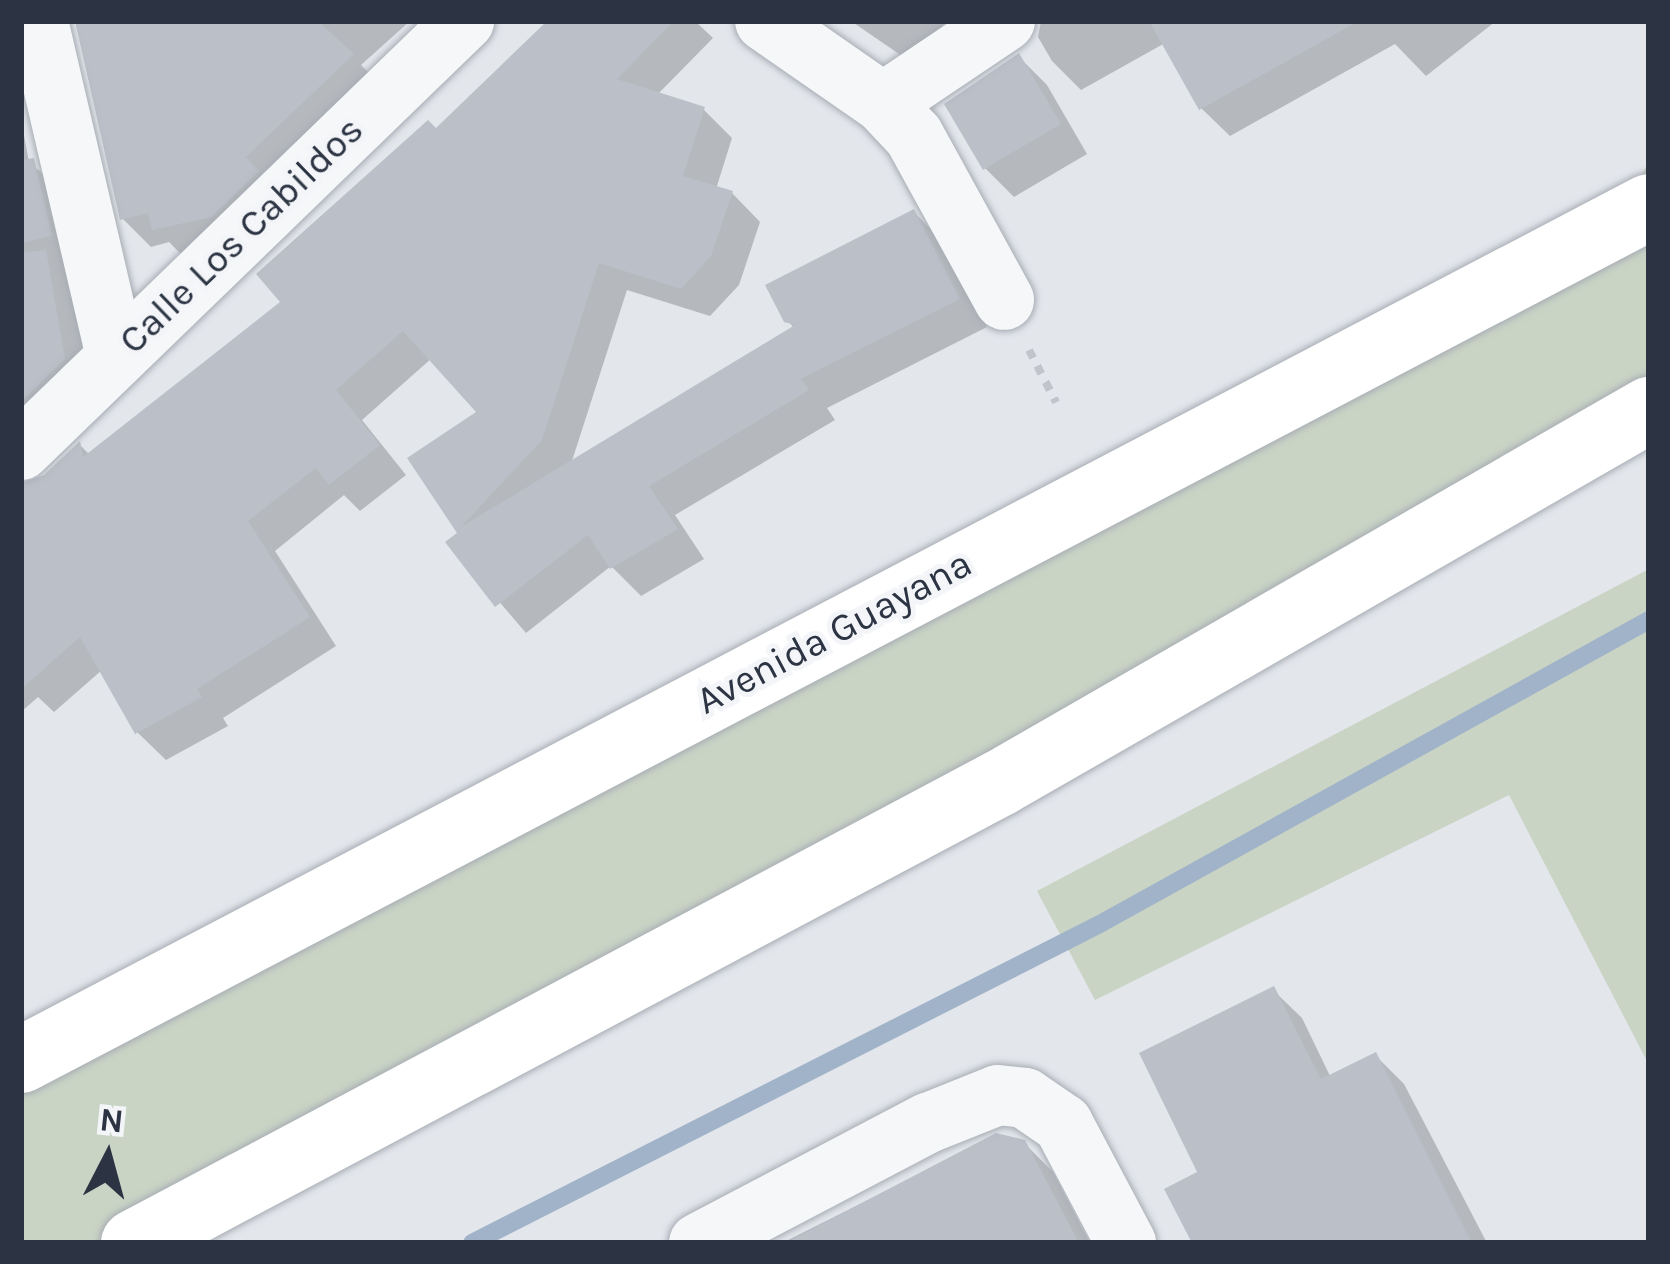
<!DOCTYPE html>
<html>
<head>
<meta charset="utf-8">
<style>
  body { margin:0 }
  #map { position:relative; width:1670px; height:1264px; overflow:hidden; background:#e3e6eb; font-family:Karla,sans-serif }
  div>[style] { position:absolute }
  .green>* { inset:0; background:#c9d4c5 }
  .shadow>* { inset:0; background:#0003 }
  .stream>* { height:18px; margin:-9px; padding:0 9px; transform-origin:9px; border-radius:9px; background:#a0b3c9 }
  .building>* { inset:0; background:#bbbfc8 }
  .path>* { height:8px; margin-top:-4px; transform-origin:0; background:repeating-linear-gradient(90deg,#c1c4ca 0 9px,transparent 0 18px) }
  .roads { filter:drop-shadow(0 0 3px #a8adb5) drop-shadow(0 0 3px #a8adb5) }
  .street>* { height:60px; margin:-30px; padding:0 30px; transform-origin:30px; border-radius:30px; background:#f6f7f9 }
  .highway>* { height:66px; margin:-33px; padding:0 33px; transform-origin:33px; border-radius:33px; background:#fff }
  span { translate:-50% -50%; white-space:nowrap; text-align:center; line-height:1.15; -webkit-text-stroke:10px #f3f5f8; paint-order:stroke }
  .street-label { font-size:39px; color:#2c3443 }
  .frame { position:absolute; inset:0; border:24px solid #2c3443; pointer-events:none }
  .north { position:absolute; left:48px; top:1096px; width:120px; height:120px; -webkit-text-stroke:9px #f3f5f8; paint-order:stroke; rotate:6deg; font-size:33px; font-weight:700; line-height:48px; text-align:center; color:#2c3443 }
  .north::after { content:''; display:block; margin:auto; width:42px; height:54px; background:#2c3443; clip-path:polygon(50% 0,100% 100%,50% 72%,0 100%) }
</style>
</head>
<body>
<div id="map">
  <div class="green">
    <i style="clip-path:polygon(1649px 163px,1649px 410px,134px 1243px,21px 1243px,21px 1060px,1605px 231px)"></i>
    <i style="clip-path:polygon(1649px 569px,1649px 1065px,1509px 795px,1095px 1000px,1037px 891px)"></i>
  </div>
  <div class="shadow">
    <i style="clip-path:polygon(95px 21px,410px 21px,361px 65px,380px 84px,184px 257px,169px 242px,151px 247px,122px 218px)"></i>
    <i style="clip-path:polygon(551px 21px,695px 21px,713px 38px,657px 95px,704px 110px,732px 138px,716px 189px,732px 193px,760px 222px,739px 285px,710px 316px,627px 290px,571px 464px,795px 329px,787px 320px,914px 212px,942px 241px,987px 327px,827px 408px,835px 420px,675px 515px,704px 559px,641px 596px,611px 566px,526px 633px,449px 543px,462px 534px,411px 459px,480px 412px,432px 358px,362px 420px,406px 475px,360px 511px,344px 495px,275px 551px,336px 646px,223px 718px,228px 726px,166px 760px,137px 732px,102px 670px,54px 712px,38px 697px,21px 712px,21px 509px,80px 445px,90px 455px,285px 302px,436px 132px)"></i>
    <i style="clip-path:polygon(851px 21px,946px 21px,915px 65px)"></i>
    <i style="clip-path:polygon(1041px 21px,1496px 21px,1426px 76px,1395px 44px,1230px 136px,1201px 108px,1165px 43px,1081px 90px,1052px 61px,1038px 37px)"></i>
    <i style="clip-path:polygon(1019px 57px,1047px 85px,1087px 154px,1014px 197px,985px 168px)"></i>
    <i style="clip-path:polygon(21px 119px,29px 162px,62px 190px,92px 388px,21px 461px)"></i>
    <i style="clip-path:polygon(1273px 990px,1302px 1018px,1331px 1078px,1376px 1056px,1404px 1084px,1487px 1243px,1195px 1243px,1202px 1173px)"></i>
    <i style="clip-path:polygon(996px 1136px,1024px 1143px,1053px 1172px,1090px 1243px,782px 1243px)"></i>
  </div>
  <div class="stream">
    <i style="left:472px;top:1243px;width:702px;rotate:-26.93deg"></i>
    <i style="left:1098px;top:925px;width:630px;rotate:-28.97deg"></i>
  </div>
  <div class="building">
    <i style="clip-path:polygon(75px 21px,318px 21px,354px 54px,246px 157px,259px 171px,212px 217px,152px 230px,148px 213px,120px 220px)"></i>
    <i style="clip-path:polygon(547px 21px,674px 21px,617px 79px,705px 107px,683px 176px,733px 191px,711px 256px,681px 289px,599px 263px,542px 440px,461px 527px,795px 325px,784px 322px,765px 285px,914px 209px,960px 299px,801px 379px,809px 390px,649px 486px,678px 529px,610px 569px,588px 535px,495px 607px,445px 542px,457px 533px,407px 458px,476px 412px,403px 331px,336px 390px,380px 445px,329px 485px,316px 468px,248px 521px,310px 617px,197px 689px,202px 697px,135px 734px,80px 637px,21px 689px,21px 483px,44px 475px,80px 441px,83px 457px,280px 302px,256px 274px,428px 120px,436px 128px)"></i>
    <i style="clip-path:polygon(1149px 21px,1359px 21px,1199px 110px)"></i>
    <i style="clip-path:polygon(1019px 53px,1061px 124px,983px 170px,944px 104px)"></i>
    <i style="clip-path:polygon(34px 158px,52px 236px,21px 243px,21px 160px)"></i>
    <i style="clip-path:polygon(46px 250px,65px 359px,21px 402px,21px 253px)"></i>
    <i style="clip-path:polygon(1274px 986px,1321px 1079px,1376px 1052px,1472px 1243px,1192px 1243px,1164px 1189px,1197px 1172px,1139px 1053px)"></i>
    <i style="clip-path:polygon(996px 1133px,1025px 1140px,1079px 1243px,785px 1243px)"></i>
  </div>
  <div class="path">
    <i style="left:1029px;top:350px;width:59px;rotate:62.6deg"></i>
  </div>
  <div class="roads">
    <div class="street">
      <i style="left:38px;top:21px;width:345px;rotate:76.9deg"></i>
      <i style="left:765px;top:21px;width:144px;rotate:34.8deg"></i>
      <i style="left:883px;top:103px;width:45px;rotate:46.8deg"></i>
      <i style="left:914px;top:136px;width:187px;rotate:61.2deg"></i>
      <i style="left:883px;top:103px;width:147px;rotate:-33.9deg"></i>
      <i style="left:21px;top:450px;width:617px;rotate:-44.08deg"></i>
      <i style="left:699px;top:1243px;width:259px;rotate:-27.7deg"></i>
      <i style="left:928px;top:1123px;width:75px;rotate:-21.8deg"></i>
      <i style="left:998px;top:1095px;width:27px;rotate:6deg"></i>
      <i style="left:1025px;top:1098px;width:46px;rotate:34.4deg"></i>
      <i style="left:1063px;top:1124px;width:135px;rotate:62.1deg"></i>
    </div>
    <div class="highway">
      <i style="left:21px;top:1060px;width:1838px;rotate:-27.65deg"></i>
      <i style="left:134px;top:1243px;width:981px;rotate:-27.98deg"></i>
      <i style="left:1000px;top:783px;width:749px;rotate:-29.89deg"></i>
    </div>
  </div>
  <div class="street-label">
    <span style="left:241px;top:235px;rotate:-44deg">Calle Los Cabildos</span>
    <span style="left:834px;top:632px;rotate:-28deg">Avenida Guayana</span>
  </div>
  <div class="frame"></div>
  <div class="north">N</div>
</div>
</body>
</html>
